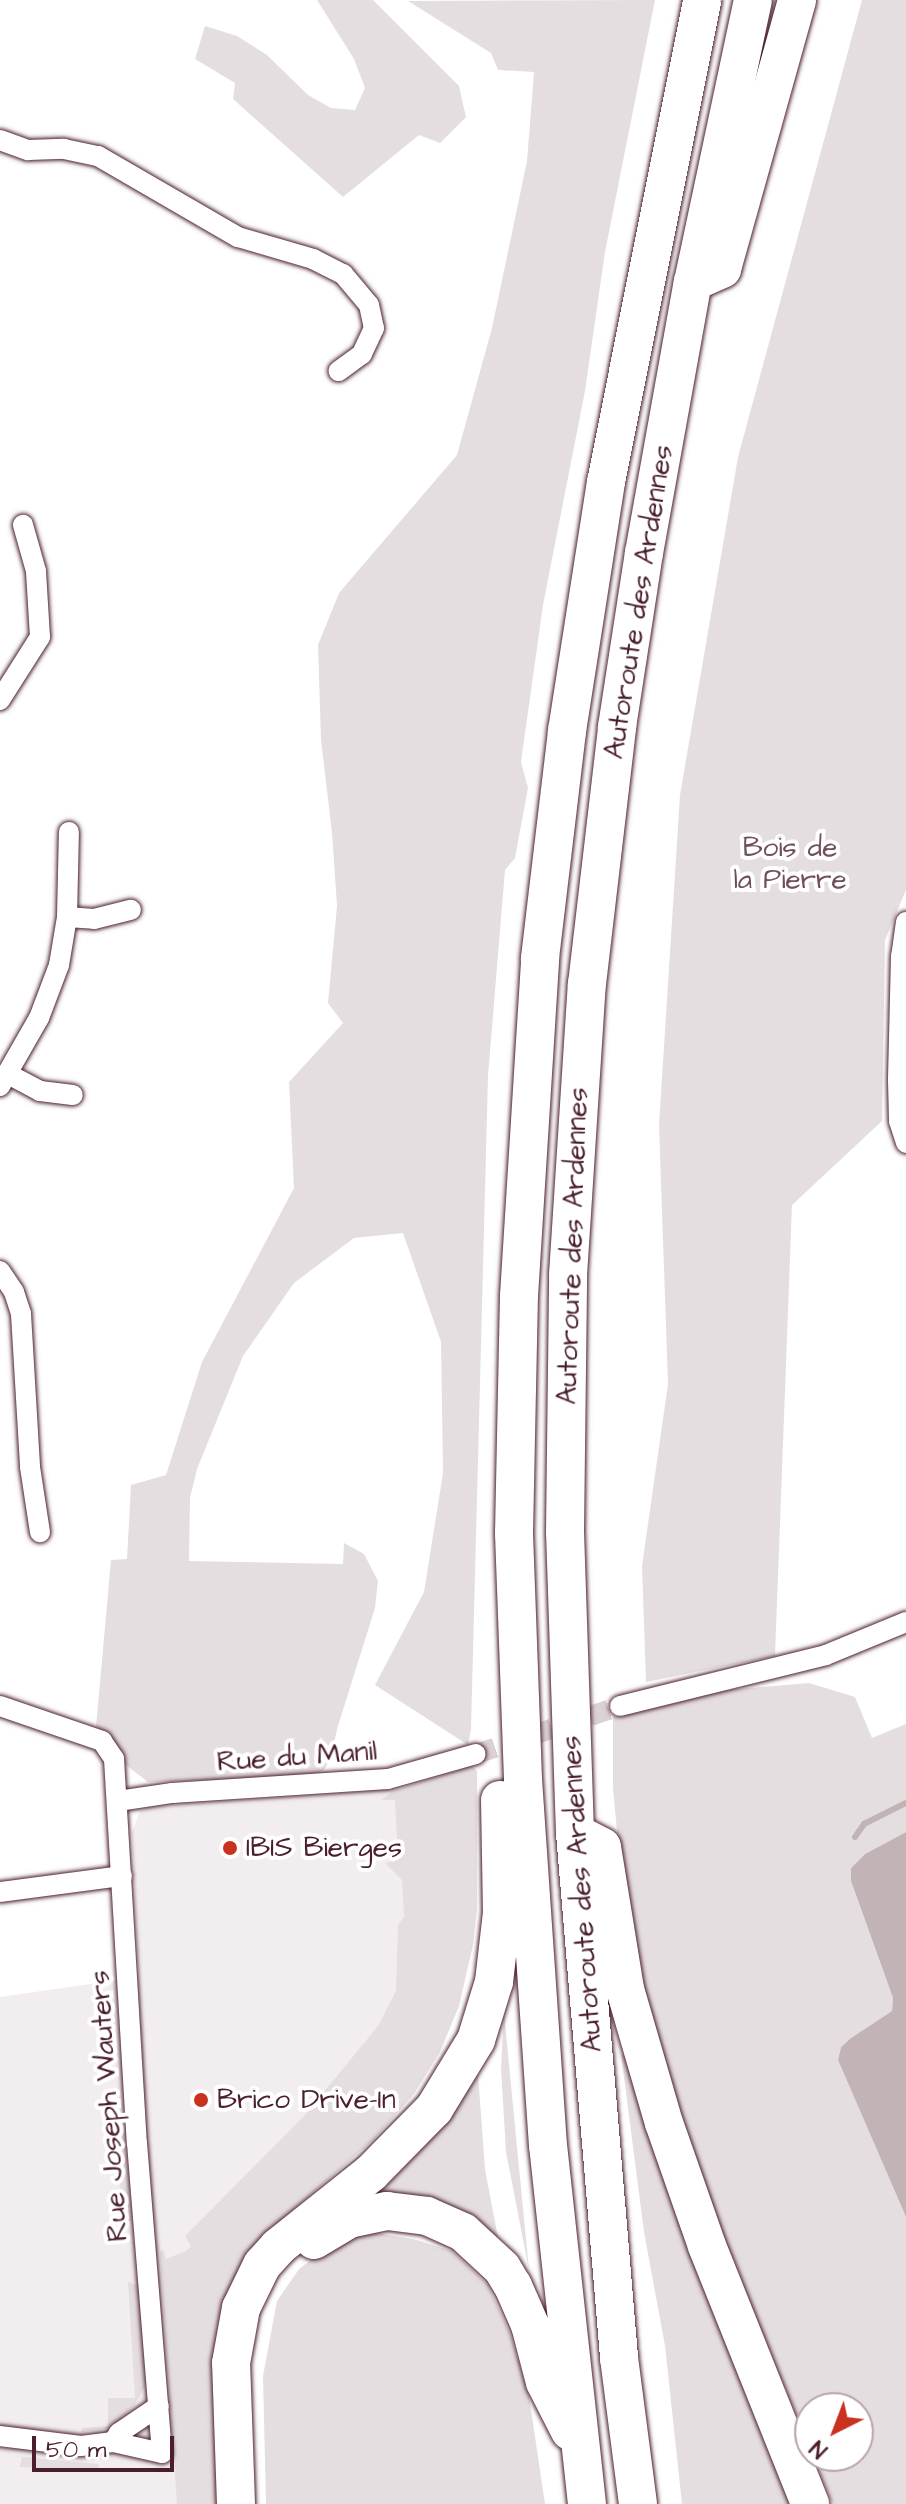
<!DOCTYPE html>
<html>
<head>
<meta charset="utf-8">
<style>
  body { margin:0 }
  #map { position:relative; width:906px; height:2504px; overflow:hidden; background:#fff; font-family:"Architects Daughter",sans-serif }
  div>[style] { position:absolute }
  .built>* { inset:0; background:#f2eeef }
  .green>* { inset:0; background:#e5dee0 }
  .water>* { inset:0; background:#c1b3b6 }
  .stream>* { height:6px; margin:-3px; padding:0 3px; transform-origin:3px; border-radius:3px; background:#c1b3b6 }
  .minor-tunnel>* { height:20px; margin-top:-10px; transform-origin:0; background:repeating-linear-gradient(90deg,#dbd2d5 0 20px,transparent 0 30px) }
  .roads { filter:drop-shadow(0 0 2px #4a1f2b) drop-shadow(0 0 2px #4a1f2b) }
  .minor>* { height:20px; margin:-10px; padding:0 10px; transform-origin:10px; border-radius:10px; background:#fff }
  .motorway>* { height:38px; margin:-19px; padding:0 19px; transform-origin:19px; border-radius:19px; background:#fff }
  .dots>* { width:22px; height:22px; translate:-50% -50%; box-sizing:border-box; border:4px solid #fff; border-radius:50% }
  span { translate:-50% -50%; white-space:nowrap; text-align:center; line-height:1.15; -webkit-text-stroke:8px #fff; paint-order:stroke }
  .street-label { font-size:28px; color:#4a1f2b }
  .park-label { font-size:28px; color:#714f58 }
  .poi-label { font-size:28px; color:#4a1f2b }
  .left { translate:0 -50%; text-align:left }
  .north { position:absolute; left:794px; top:2392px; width:80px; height:80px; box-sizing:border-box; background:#fff; border:2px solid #b7a5aa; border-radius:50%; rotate:222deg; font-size:22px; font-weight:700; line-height:32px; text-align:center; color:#4a1f2b }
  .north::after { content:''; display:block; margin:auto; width:28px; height:36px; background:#c8321e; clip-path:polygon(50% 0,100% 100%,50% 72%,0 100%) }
  .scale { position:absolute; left:32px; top:2436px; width:142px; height:36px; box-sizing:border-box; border:4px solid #4a1f2b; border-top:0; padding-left:10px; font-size:24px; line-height:28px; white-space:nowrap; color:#4a1f2b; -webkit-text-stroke:6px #fff; paint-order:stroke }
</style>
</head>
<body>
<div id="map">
  <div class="built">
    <i style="clip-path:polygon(399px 1789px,408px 1918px,401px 2005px,277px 2157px,189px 2504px,0 2504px,0 1997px,139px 1977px,132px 1832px,140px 1811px,148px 1807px)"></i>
  </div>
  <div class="green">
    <i style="clip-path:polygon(317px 0,373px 0,459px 86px,466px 117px,440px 143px,419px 135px,343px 197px,233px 99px,235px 83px,195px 59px,205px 26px,237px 36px,267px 55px,308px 95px,331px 108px,355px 110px,365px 88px,354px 59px)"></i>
    <i style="clip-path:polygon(655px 0,605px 252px,585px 391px,543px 605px,521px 762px,528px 788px,515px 858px,505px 870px,488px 1076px,471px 1729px,468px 1745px,375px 1685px,424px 1592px,443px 1473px,441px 1342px,403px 1233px,354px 1238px,294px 1283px,243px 1356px,197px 1469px,190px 1498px,189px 1561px,343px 1564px,344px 1543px,364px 1554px,378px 1581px,375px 1608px,337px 1729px,331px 1758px,324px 1770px,312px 1776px,148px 1782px,126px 1765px,106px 1732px,96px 1727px,111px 1560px,127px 1559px,131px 1485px,166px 1475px,202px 1362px,294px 1188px,289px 1082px,343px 1023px,328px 1003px,337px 906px,332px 833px,321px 740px,318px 645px,339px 593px,457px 455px,492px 328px,527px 161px,534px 72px,498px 70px,491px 53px,408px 1px)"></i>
    <i style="clip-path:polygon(862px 0,906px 0,906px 890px,885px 940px,882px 1121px,792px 1205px,775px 1656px,646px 1682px,642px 1566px,668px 1384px,659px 1125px,680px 795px,738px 457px)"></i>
    <i style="clip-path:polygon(809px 1683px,855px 1697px,872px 1738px,906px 1724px,906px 1832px,865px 1854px,851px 1868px,851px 1881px,893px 1998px,892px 2011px,851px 2038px,841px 2047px,838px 2060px,906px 2217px,906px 2504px,833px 2504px,813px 2456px,858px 2456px,858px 2408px,810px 2408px,810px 2448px,716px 2220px,680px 2120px,646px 1996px,620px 1863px,613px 1788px,613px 1717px,726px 1690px)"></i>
    <i style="clip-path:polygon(472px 1766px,477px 1771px,477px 1909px,473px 1945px,459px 2006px,440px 2052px,414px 2094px,373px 2140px,275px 2226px,217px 2504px,177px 2504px,160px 2252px,163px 2249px,166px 2259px,186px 2251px,191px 2246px,185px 2236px,304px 2116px,378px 2026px,396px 1991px,398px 1925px,404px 1917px,402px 1880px,385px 1863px,398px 1859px,395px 1800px,381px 1800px,393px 1791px)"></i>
    <i style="clip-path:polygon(504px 2013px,529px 2270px,506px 2152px,501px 2069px)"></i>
    <i style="clip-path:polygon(621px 2054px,633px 2059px,797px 2504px,682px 2504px,665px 2346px,644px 2232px)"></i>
    <i style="clip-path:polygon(478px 2074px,485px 2169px,498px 2238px,472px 2220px,376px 2196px,437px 2132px)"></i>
    <i style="clip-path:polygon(116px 2129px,124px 2129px,132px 2221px,122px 2221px)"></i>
    <i style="clip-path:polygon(370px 2232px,413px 2239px,452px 2251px,488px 2285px,510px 2333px,529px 2396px,545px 2504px,266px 2504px,263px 2376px,277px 2301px,299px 2269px,331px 2245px)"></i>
    <i style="clip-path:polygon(128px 2282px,137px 2285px,139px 2292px,147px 2376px,144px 2388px,134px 2406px,112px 2428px,81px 2432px,82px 2428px,108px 2426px,108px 2398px,135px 2398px)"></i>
    <i style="clip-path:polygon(22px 2457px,99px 2464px,98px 2471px,20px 2467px)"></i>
  </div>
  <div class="water">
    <i style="clip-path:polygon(906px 1832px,906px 2217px,838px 2060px,841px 2047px,851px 2038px,892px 2011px,893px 1998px,851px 1881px,851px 1868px,865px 1854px)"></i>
  </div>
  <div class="stream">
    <i style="left:855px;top:1837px;width:16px;rotate:-55deg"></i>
    <i style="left:864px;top:1824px;width:47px;rotate:-26.6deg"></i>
  </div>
  <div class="minor-tunnel">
    <i style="left:476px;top:1754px;width:152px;rotate:-18.4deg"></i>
  </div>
  <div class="roads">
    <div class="minor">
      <i style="left:0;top:140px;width:30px;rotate:20deg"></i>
      <i style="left:28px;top:150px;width:36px;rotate:-2deg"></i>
      <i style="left:64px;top:149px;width:35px;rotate:12deg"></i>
      <i style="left:98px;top:156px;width:162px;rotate:30.1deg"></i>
      <i style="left:238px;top:237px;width:78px;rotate:16.3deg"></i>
      <i style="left:313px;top:259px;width:34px;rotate:27deg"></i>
      <i style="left:343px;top:274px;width:40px;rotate:50deg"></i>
      <i style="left:369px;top:305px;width:24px;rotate:78deg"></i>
      <i style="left:374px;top:328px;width:29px;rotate:115deg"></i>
      <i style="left:362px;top:354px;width:29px;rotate:144deg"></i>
      <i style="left:0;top:700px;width:75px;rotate:-57.6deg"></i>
      <i style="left:40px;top:637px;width:66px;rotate:-93.5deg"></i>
      <i style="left:36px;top:571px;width:48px;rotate:-105.8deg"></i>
      <i style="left:67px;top:917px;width:27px;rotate:4deg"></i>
      <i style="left:94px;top:919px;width:38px;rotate:-14deg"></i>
      <i style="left:906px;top:922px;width:34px;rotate:98deg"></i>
      <i style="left:901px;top:956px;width:124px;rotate:91.4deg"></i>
      <i style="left:898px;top:1080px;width:41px;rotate:88.6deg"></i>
      <i style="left:899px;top:1121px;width:23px;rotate:72deg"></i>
      <i style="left:8px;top:1074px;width:36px;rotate:28deg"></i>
      <i style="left:40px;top:1091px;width:33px;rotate:7deg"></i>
      <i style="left:0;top:1086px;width:78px;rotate:-60.2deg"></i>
      <i style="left:39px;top:1018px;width:57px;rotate:-69.3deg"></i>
      <i style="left:59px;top:965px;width:49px;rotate:-80.5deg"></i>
      <i style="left:67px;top:917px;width:85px;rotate:-88.7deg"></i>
      <i style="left:0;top:1271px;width:25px;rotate:56deg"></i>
      <i style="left:14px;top:1292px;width:23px;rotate:72deg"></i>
      <i style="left:21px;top:1314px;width:153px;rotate:86.6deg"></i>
      <i style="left:30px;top:1467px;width:66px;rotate:81.3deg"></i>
      <i style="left:0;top:1706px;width:108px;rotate:18.9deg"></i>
      <i style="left:102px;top:1741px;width:22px;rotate:56deg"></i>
      <i style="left:114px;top:1759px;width:385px;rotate:86.6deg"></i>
      <i style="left:137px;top:2143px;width:311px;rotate:85.4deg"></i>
      <i style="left:162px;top:2453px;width:50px;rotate:-167.3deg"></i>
      <i style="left:113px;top:2442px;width:32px;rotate:173deg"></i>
      <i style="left:81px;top:2446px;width:82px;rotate:-173deg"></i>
      <i style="left:620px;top:1706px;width:212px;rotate:-13.9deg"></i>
      <i style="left:826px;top:1655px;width:87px;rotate:-22.4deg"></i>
      <i style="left:118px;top:1801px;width:55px;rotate:-8.4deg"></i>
      <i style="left:172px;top:1793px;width:216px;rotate:-3.7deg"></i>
      <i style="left:388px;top:1779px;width:91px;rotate:-15.9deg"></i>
      <i style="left:0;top:1892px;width:123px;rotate:-7.5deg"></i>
      <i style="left:113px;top:2442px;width:11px;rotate:-56deg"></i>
      <i style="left:119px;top:2433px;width:48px;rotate:-34deg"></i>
    </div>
    <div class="motorway">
      <i style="left:693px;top:282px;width:32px;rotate:-24deg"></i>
      <i style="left:722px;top:269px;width:279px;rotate:-74.4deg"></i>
      <i style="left:575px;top:1833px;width:30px;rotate:27deg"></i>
      <i style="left:602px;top:1847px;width:144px;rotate:80.8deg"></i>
      <i style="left:625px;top:1989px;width:140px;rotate:73.8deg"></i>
      <i style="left:664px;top:2123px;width:130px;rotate:70.7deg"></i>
      <i style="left:707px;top:2246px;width:278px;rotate:68.2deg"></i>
      <i style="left:314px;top:2240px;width:41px;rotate:-31deg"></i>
      <i style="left:349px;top:2219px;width:39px;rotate:-12deg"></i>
      <i style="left:387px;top:2211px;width:40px;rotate:7.1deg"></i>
      <i style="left:427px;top:2216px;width:39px;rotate:24deg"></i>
      <i style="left:463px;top:2232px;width:53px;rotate:42.7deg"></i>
      <i style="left:502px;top:2268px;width:21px;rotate:59deg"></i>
      <i style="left:513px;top:2286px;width:43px;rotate:66.4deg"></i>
      <i style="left:530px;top:2325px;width:59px;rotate:75.3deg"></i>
      <i style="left:545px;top:2382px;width:55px;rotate:63deg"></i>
      <i style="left:236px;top:2504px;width:141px;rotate:-92deg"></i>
      <i style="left:231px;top:2363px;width:56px;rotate:-79.7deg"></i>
      <i style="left:241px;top:2308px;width:48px;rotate:-64deg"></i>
      <i style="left:262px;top:2265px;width:24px;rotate:-48deg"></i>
      <i style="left:278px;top:2247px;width:119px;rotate:-38.5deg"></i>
      <i style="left:371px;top:2173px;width:90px;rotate:-45.5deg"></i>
      <i style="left:434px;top:2109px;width:81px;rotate:-58.7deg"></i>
      <i style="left:476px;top:2040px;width:61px;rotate:-72.8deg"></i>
      <i style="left:494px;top:1982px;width:69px;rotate:-83.4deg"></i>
      <i style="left:502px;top:1913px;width:113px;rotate:-91deg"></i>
      <i style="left:587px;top:2504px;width:360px;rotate:-96.2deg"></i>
      <i style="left:548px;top:2146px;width:368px;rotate:-93.9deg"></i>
      <i style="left:523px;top:1779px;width:246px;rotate:-92.1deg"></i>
      <i style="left:514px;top:1533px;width:237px;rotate:-88.8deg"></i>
      <i style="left:519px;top:1296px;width:339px;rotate:-86.4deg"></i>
      <i style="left:540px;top:958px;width:229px;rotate:-83.2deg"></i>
      <i style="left:567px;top:731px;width:252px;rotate:-81.1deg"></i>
      <i style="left:606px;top:482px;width:491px;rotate:-78.7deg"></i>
      <i style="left:638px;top:2504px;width:148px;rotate:-97.4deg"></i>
      <i style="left:619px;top:2357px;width:526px;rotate:-94.8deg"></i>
      <i style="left:575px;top:1833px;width:301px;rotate:-91.9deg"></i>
      <i style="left:565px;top:1532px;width:257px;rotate:-89.3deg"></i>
      <i style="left:568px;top:1275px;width:292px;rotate:-86.3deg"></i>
      <i style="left:587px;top:984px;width:259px;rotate:-83.3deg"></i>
      <i style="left:617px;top:727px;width:176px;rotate:-81.2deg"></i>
      <i style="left:644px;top:553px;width:275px;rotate:-79.8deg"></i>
      <i style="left:693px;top:282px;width:288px;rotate:-78deg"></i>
    </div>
  </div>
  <div class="dots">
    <i style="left:230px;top:1848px;background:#c8321e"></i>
    <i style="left:201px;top:2100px;background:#c8321e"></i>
  </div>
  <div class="street-label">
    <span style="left:639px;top:602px;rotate:-81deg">Autoroute des Ardennes</span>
    <span style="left:573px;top:1246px;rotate:-88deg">Autoroute des Ardennes</span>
    <span style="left:297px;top:1757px;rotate:-4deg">Rue du Manil</span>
    <span style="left:582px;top:1894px;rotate:-94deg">Autoroute des Ardennes</span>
    <span style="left:109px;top:2106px;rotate:-94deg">Rue Joseph Wauters</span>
  </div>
  <div class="park-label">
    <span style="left:790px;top:864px">Bois de<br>la Pierre</span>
  </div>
  <div class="poi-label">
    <span class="left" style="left:246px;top:1848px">IBIS Bierges</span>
    <span class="left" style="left:217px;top:2100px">Brico Drive-In</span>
  </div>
  <div class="north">N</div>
  <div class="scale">50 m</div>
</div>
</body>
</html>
